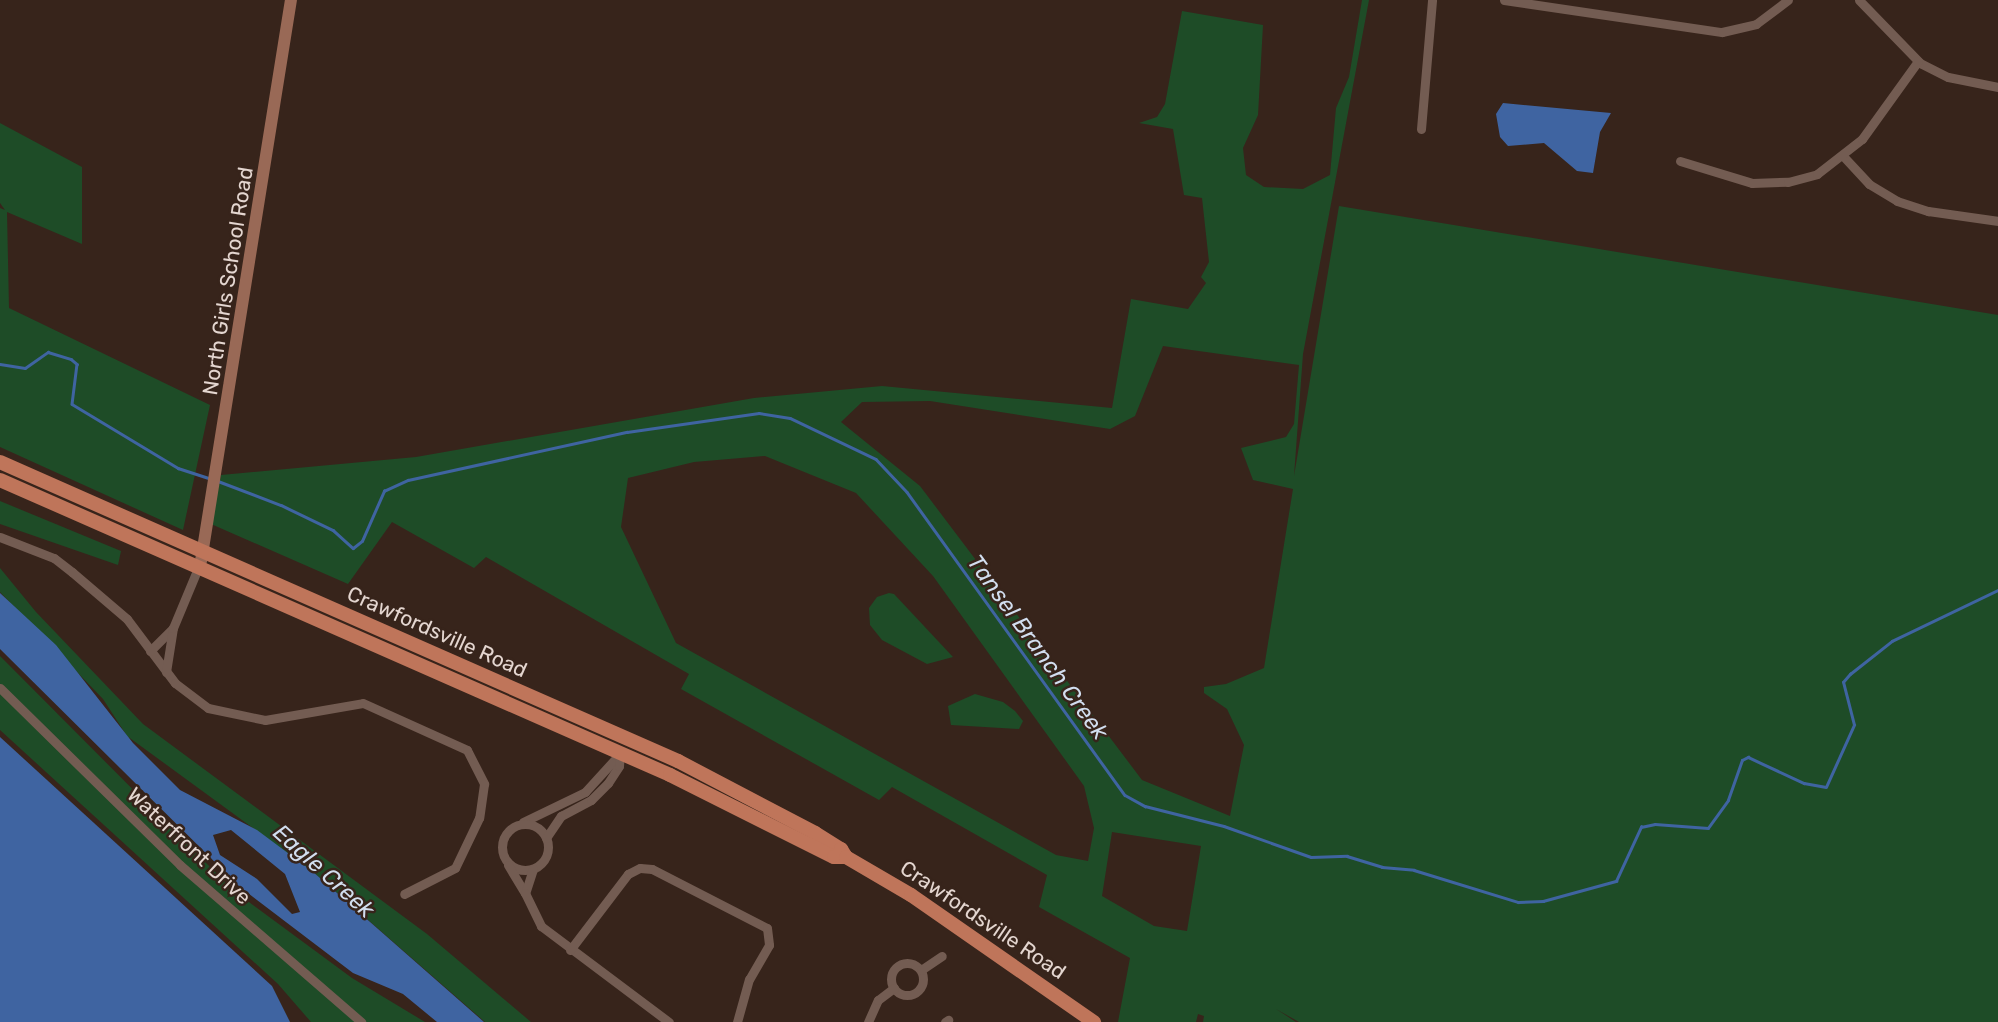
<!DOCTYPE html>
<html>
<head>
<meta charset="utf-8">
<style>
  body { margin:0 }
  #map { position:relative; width:1998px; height:1022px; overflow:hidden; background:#37241b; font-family:Rubik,sans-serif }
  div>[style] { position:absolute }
  .green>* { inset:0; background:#1e4c27 }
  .water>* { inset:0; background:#3f64a1 }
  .stream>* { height:2.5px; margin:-1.25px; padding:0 1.25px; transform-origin:1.25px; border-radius:1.25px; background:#3f64a1 }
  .street>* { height:9px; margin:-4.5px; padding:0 4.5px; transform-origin:4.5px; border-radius:4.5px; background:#735c52 }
  .street>.ring { margin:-4.5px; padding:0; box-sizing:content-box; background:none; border:9px solid #735c52; border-radius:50% }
  .secondary>* { height:12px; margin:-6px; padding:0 6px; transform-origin:6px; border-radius:6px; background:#996956 }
  .primary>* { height:14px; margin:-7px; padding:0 7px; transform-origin:7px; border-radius:7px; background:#bf755a }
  span { translate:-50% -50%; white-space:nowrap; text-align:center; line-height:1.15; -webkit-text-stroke:5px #37241b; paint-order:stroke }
  .street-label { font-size:21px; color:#e4d6d0 }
  .water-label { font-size:23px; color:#d2deef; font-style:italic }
</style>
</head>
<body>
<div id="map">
  <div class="green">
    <i style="clip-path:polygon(evenodd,1362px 0,1369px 0,1303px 354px,1294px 476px,1339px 206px,1998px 315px,1998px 1022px,1299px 1022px,1276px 1009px,1296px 1022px,1203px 1022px,1204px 1016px,1198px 1014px,1196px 1022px,1118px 1022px,1130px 958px,1039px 907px,1047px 875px,892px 787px,879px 800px,681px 689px,689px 674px,486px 557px,474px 568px,392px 522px,348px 584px,211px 524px,221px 475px,416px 457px,754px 398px,882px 386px,1112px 408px,1131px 299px,1188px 309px,1206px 283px,1201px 277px,1209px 262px,1202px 198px,1184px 195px,1173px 129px,1139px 123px,1157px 117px,1165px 104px,1182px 11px,1263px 25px,1258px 115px,1243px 148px,1246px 175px,1264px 187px,1303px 189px,1330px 175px,1336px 108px,1349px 77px,1362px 0,1163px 346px,1299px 365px,1294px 424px,1286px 437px,1241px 448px,1253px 480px,1293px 489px,1264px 668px,1226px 684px,1204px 687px,1204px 693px,1227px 709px,1244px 745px,1230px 816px,1142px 780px,920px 486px,841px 422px,862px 402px,930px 401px,1110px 429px,1135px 416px,1163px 346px,1362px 0,765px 456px,856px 493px,933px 576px,1084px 786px,1094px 828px,1088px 861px,1056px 855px,676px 643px,621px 527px,628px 478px,694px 462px,765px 456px,1362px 0,1112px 832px,1201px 846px,1187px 931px,1154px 926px,1102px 896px,1112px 832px)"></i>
    <i style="clip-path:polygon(0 123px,82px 167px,82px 244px,7px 212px,9px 308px,210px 405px,183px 530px,0 447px,0 208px,5px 210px,0 203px)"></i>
    <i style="clip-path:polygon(0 501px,121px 551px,118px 565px,0 524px)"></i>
    <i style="clip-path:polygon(0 568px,36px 612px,143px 724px,427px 934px,531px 1022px,485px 1022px,312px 871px,127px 736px,103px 699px,0 592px)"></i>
    <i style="clip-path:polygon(889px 593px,894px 594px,953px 657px,927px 664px,882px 640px,870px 625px,869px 608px,877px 597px)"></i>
    <i style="clip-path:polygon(0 656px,234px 891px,352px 978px,425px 1022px,311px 1022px,278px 984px,0 730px)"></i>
    <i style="clip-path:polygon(975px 694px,1003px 702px,1015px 711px,1023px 721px,1019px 729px,951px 725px,948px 706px)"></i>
  </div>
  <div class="water">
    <i style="clip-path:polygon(1503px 103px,1611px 113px,1600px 132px,1593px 173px,1577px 171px,1544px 143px,1508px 146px,1500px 137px,1496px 114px)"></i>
    <i style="clip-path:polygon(evenodd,0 593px,56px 645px,133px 743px,180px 790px,257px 830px,312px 871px,484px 1022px,437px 1022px,403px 994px,353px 973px,240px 887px,0 649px,0 593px,231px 830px,285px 874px,300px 912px,292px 914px,257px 879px,220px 855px,213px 835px,231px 830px)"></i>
    <i style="clip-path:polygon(0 737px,272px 986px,290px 1022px,0 1022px)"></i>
  </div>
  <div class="stream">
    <i style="left:0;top:364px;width:25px;rotate:9deg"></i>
    <i style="left:25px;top:368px;width:28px;rotate:-35deg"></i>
    <i style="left:48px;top:352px;width:24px;rotate:17deg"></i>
    <i style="left:71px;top:359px;width:8px;rotate:40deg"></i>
    <i style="left:77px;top:364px;width:40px;rotate:97.1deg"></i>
    <i style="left:72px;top:404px;width:124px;rotate:31.1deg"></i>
    <i style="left:178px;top:468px;width:35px;rotate:18deg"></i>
    <i style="left:218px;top:481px;width:67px;rotate:20.9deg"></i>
    <i style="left:281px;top:505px;width:58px;rotate:25.7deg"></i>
    <i style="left:333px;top:530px;width:27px;rotate:42deg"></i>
    <i style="left:353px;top:548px;width:11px;rotate:-38deg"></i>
    <i style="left:362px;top:541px;width:55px;rotate:-66.3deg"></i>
    <i style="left:384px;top:491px;width:26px;rotate:-25deg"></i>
    <i style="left:408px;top:480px;width:224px;rotate:-12.4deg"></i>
    <i style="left:627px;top:432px;width:133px;rotate:-8.2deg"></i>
    <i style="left:759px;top:413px;width:31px;rotate:9deg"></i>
    <i style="left:790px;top:418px;width:95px;rotate:25.5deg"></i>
    <i style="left:876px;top:459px;width:45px;rotate:46.8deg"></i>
    <i style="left:907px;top:492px;width:373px;rotate:54.3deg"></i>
    <i style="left:1125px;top:795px;width:23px;rotate:29deg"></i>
    <i style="left:1145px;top:806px;width:81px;rotate:14.2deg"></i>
    <i style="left:1224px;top:826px;width:92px;rotate:19.6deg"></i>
    <i style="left:1311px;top:857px;width:36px;rotate:-2deg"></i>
    <i style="left:1347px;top:856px;width:37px;rotate:17deg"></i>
    <i style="left:1382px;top:867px;width:32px;rotate:5deg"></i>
    <i style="left:1414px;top:870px;width:109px;rotate:17.1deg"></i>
    <i style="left:1518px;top:902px;width:25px;rotate:-2deg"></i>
    <i style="left:1543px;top:901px;width:76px;rotate:-15.3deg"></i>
    <i style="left:1616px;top:881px;width:60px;rotate:-65.2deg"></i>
    <i style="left:1641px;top:827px;width:14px;rotate:-12deg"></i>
    <i style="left:1655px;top:824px;width:53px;rotate:4.3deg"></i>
    <i style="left:1708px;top:828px;width:34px;rotate:-54deg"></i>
    <i style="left:1728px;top:800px;width:42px;rotate:-70.7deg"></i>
    <i style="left:1742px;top:760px;width:7px;rotate:-27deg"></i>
    <i style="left:1748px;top:757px;width:62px;rotate:24.9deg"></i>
    <i style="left:1804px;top:783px;width:22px;rotate:10deg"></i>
    <i style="left:1826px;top:787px;width:68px;rotate:-65.7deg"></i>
    <i style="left:1854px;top:725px;width:44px;rotate:-104.3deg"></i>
    <i style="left:1843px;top:682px;width:11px;rotate:-49deg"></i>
    <i style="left:1850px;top:674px;width:53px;rotate:-38.2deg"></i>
    <i style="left:1892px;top:641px;width:118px;rotate:-25.7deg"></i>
  </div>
  <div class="street">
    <i style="left:1504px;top:0;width:220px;rotate:8.4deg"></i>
    <i style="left:1722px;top:32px;width:35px;rotate:-13deg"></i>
    <i style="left:1756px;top:24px;width:40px;rotate:-37deg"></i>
    <i style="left:1859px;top:0;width:88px;rotate:45.9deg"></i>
    <i style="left:1920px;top:63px;width:31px;rotate:27deg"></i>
    <i style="left:1948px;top:77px;width:51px;rotate:11.3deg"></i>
    <i style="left:1421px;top:129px;width:129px;rotate:-85.1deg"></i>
    <i style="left:1844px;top:157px;width:37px;rotate:47deg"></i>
    <i style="left:1869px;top:184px;width:33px;rotate:31deg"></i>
    <i style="left:1897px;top:201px;width:33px;rotate:18deg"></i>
    <i style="left:1928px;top:211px;width:71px;rotate:8.1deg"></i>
    <i style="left:1680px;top:161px;width:75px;rotate:17deg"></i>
    <i style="left:1752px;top:183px;width:36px;rotate:-2deg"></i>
    <i style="left:1788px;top:182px;width:30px;rotate:-15deg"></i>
    <i style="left:1817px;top:174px;width:57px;rotate:-37.9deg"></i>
    <i style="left:1862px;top:139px;width:96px;rotate:-54.3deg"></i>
    <i style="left:0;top:537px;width:58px;rotate:21.3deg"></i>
    <i style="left:54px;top:558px;width:23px;rotate:38deg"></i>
    <i style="left:72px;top:572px;width:72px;rotate:40.5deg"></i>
    <i style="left:127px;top:619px;width:80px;rotate:53.1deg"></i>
    <i style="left:175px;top:683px;width:41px;rotate:37.1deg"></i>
    <i style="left:208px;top:708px;width:58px;rotate:11.9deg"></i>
    <i style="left:265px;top:720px;width:99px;rotate:-9.8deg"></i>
    <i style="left:363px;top:703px;width:114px;rotate:24.3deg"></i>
    <i style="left:467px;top:750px;width:38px;rotate:63deg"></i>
    <i style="left:484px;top:784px;width:34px;rotate:98deg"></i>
    <i style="left:479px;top:818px;width:55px;rotate:115.6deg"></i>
    <i style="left:455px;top:868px;width:57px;rotate:153deg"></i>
    <i style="left:150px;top:651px;width:31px;rotate:-45deg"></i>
    <i style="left:166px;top:672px;width:45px;rotate:-81deg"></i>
    <i style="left:173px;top:628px;width:65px;rotate:-67.4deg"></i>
    <i style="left:0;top:688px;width:252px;rotate:44.5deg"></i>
    <i style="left:180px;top:865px;width:240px;rotate:40.9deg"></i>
    <i style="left:523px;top:822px;width:69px;rotate:-25.8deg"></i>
    <i style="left:585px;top:792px;width:47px;rotate:-47.6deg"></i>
    <i class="ring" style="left:502px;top:824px;width:37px;height:37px"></i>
    <i style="left:546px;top:838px;width:27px;rotate:-56deg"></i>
    <i style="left:561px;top:816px;width:34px;rotate:-28deg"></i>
    <i style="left:591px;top:800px;width:24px;rotate:-45deg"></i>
    <i style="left:608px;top:783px;width:20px;rotate:-57deg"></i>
    <i style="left:619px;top:766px;width:15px;rotate:-86deg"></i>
    <i style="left:508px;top:865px;width:33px;rotate:59deg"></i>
    <i style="left:533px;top:869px;width:25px;rotate:108deg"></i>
    <i style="left:525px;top:893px;width:37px;rotate:64deg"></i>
    <i style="left:541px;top:926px;width:160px;rotate:36.9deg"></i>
    <i style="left:570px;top:950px;width:96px;rotate:-52.7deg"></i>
    <i style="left:628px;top:874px;width:13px;rotate:-27deg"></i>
    <i style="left:640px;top:868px;width:12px;rotate:5deg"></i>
    <i style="left:652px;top:869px;width:129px;rotate:27.2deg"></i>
    <i style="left:767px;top:928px;width:17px;rotate:83deg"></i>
    <i style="left:769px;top:945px;width:39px;rotate:120deg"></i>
    <i style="left:749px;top:979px;width:45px;rotate:105.6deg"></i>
    <i class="ring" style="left:891px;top:963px;width:23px;height:23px"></i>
    <i style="left:921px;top:970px;width:25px;rotate:-34deg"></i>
    <i style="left:868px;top:1022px;width:24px;rotate:-66deg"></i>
    <i style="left:878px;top:1000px;width:20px;rotate:-37deg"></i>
    <i style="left:945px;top:1022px;width:4px;rotate:-34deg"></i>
  </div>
  <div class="secondary">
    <i style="left:201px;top:561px;width:568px;rotate:-80.89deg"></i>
  </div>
  <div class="primary">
    <i style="left:0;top:462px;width:741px;rotate:23.8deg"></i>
    <i style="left:678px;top:761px;width:155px;rotate:27.7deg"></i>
    <i style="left:815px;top:833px;width:31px;rotate:32deg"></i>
    <i style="left:841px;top:849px;width:9px;rotate:58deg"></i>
    <i style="left:0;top:480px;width:732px;rotate:23.76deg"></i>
    <i style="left:670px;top:775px;width:183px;rotate:26.6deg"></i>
    <i style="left:834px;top:857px;width:12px"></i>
    <i style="left:846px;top:857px;width:75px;rotate:30.3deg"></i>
    <i style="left:911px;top:895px;width:223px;rotate:34.8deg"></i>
  </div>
  <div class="street-label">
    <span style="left:228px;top:281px;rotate:-81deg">North Girls School Road</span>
    <span style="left:437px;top:632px;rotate:24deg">Crawfordsville Road</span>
    <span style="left:189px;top:846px;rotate:43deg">Waterfront Drive</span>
    <span style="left:983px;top:920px;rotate:34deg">Crawfordsville Road</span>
  </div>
  <div class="water-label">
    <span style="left:1038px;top:647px;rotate:54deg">Tansel Branch Creek</span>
    <span style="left:324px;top:871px;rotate:42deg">Eagle Creek</span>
  </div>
</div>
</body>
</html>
